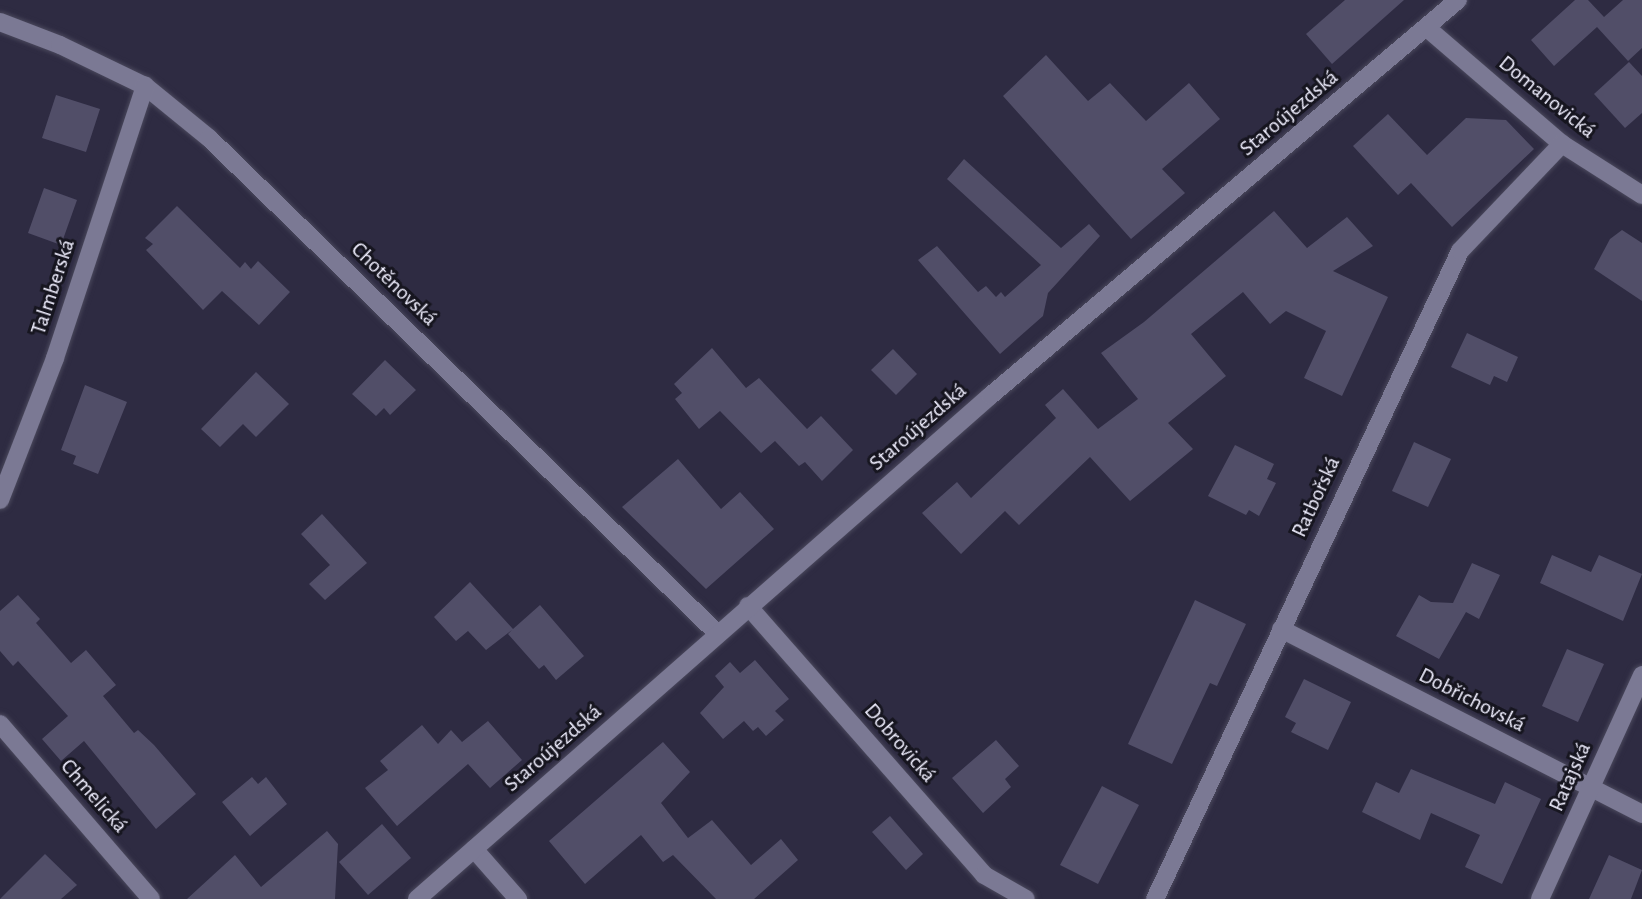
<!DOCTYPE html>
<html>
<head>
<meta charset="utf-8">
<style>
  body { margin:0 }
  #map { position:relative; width:1642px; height:899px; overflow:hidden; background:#2e2b42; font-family:"Alegreya Sans",sans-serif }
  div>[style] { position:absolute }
  .building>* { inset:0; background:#514e68 }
  .roads { filter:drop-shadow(0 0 2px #4a485c) drop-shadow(0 0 2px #4a485c) }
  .minor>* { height:18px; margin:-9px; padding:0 9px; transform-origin:9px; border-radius:9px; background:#7b7994 }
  span { translate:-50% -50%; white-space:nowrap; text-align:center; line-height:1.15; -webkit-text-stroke:6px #16151f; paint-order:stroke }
  .street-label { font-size:22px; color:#f0efff }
</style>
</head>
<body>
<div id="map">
  <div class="building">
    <i style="clip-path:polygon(1345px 0,1404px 0,1332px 64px,1306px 34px)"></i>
    <i style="clip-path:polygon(1575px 0,1588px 0,1604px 17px,1623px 0,1642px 0,1642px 48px,1628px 61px,1597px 27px,1554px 66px,1531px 40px)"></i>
    <i style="clip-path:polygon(1046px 55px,1088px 101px,1110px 83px,1146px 121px,1189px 83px,1220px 119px,1162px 169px,1185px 193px,1131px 239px,1003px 96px)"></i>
    <i style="clip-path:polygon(1629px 62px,1642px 76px,1642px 113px,1625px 128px,1594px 94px)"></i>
    <i style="clip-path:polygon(56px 95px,100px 109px,86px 152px,42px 138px)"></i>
    <i style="clip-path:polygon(1388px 114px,1427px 155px,1466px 118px,1506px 120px,1534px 149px,1452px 227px,1411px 183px,1398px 195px,1353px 146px)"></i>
    <i style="clip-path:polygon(964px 159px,1061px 248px,1089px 224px,1100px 236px,1048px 293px,1043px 316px,1000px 354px,918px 260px,937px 246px,978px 292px,986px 286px,996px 297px,1001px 292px,1005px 297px,1041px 265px,947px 179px)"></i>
    <i style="clip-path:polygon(44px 188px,77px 200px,61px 245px,28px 233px)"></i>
    <i style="clip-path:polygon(177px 206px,240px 268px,245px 262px,251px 269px,258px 261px,290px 292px,259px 325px,222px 291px,203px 310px,146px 250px,153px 244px,145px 238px)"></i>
    <i style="clip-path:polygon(1274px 211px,1307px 248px,1347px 217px,1373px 246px,1333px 271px,1388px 297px,1342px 396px,1304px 378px,1326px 331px,1286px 311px,1270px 324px,1243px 292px,1191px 334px,1226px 376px,1168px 423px,1193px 449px,1130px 501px,1090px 457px,1019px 525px,1005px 511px,961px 554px,922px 513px,957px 482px,971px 498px,1056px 418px,1045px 405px,1063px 389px,1098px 429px,1138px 399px,1101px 353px,1144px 322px)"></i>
    <i style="clip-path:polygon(1622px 230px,1642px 243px,1642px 301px,1594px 269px,1610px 239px)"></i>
    <i style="clip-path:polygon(1467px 333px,1518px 357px,1507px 382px,1494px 376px,1490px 385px,1451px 367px)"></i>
    <i style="clip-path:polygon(712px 348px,746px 388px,759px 378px,807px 429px,821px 416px,853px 450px,822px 481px,805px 462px,799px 466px,775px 441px,761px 453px,720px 411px,699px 429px,675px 399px,682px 393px,674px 384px)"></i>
    <i style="clip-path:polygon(893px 349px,917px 374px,896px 395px,871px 370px)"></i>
    <i style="clip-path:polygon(385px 360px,416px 390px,390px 415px,384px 408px,376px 416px,352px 394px)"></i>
    <i style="clip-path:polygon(256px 372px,289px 404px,256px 437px,243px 424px,220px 447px,201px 429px)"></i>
    <i style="clip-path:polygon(85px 385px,127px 402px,98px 474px,73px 464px,76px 456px,61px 450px)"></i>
    <i style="clip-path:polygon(1414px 442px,1451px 459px,1428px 507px,1392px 491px)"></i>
    <i style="clip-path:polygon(1235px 445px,1274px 464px,1267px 479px,1276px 483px,1259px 516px,1249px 510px,1246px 515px,1208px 496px)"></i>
    <i style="clip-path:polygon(678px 459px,721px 509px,740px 492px,774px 529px,706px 589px,622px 507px)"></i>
    <i style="clip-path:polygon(322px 514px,367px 563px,325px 600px,309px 584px,330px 565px,301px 534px)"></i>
    <i style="clip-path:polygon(1552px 555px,1591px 572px,1599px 555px,1642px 574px,1623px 621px,1540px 583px)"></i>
    <i style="clip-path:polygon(1472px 563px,1500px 575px,1479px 619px,1466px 612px,1439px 659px,1396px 636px,1419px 595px,1431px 602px,1453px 603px)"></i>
    <i style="clip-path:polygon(470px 582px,513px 629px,540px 605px,584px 656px,556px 680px,544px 665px,539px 669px,508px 634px,512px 630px,486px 650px,468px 631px,456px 641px,434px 617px)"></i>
    <i style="clip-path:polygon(18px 595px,40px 619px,36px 623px,71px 663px,86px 650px,116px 685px,103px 696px,134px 733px,138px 730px,154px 745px,196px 794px,156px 829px,84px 741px,61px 761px,42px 739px,68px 716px,18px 661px,13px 666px,0 651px,0 611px)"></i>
    <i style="clip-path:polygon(1195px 600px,1246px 624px,1217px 686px,1210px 683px,1172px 764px,1128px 744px)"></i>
    <i style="clip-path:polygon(1567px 649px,1604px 664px,1578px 722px,1542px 706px)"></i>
    <i style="clip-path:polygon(755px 660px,789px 699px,775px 711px,784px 720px,766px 736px,758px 727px,753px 731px,744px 721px,723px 739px,700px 713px,724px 687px,715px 676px,730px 662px,740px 673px)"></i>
    <i style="clip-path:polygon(1304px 679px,1351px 702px,1328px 750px,1291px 732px,1296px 723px,1285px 717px)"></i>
    <i style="clip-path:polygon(488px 721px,522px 760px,490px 788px,468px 764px,397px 826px,365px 788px,388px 770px,380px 761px,422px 725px,438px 744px,451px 730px,462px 742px)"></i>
    <i style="clip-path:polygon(996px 740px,1019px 766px,1005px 779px,1011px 787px,983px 813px,952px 778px)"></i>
    <i style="clip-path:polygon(663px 742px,690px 772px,661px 803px,688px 838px,712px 820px,751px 865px,781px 839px,798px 860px,754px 899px,716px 899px,673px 855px,663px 862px,641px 835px,585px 884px,549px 841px)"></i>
    <i style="clip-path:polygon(1411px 769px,1495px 804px,1505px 782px,1541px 799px,1502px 884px,1465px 867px,1480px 835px,1431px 813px,1420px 840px,1362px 812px,1376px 782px,1399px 793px)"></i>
    <i style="clip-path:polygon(252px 777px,258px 784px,266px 777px,287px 804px,250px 836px,222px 802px)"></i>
    <i style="clip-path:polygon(1102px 786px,1139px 805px,1098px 884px,1060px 865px)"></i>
    <i style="clip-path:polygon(890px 816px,923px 854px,906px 870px,872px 832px)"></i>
    <i style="clip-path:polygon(382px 824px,411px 858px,368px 895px,339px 862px)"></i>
    <i style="clip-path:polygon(327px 831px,338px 844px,335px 899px,187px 899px,235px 855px,261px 887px)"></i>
    <i style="clip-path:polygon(45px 854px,77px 885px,61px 899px,0 899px)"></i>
    <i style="clip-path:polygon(1609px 855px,1642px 870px,1631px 899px,1589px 899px)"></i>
  </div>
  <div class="roads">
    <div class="minor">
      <i style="left:0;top:22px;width:64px;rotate:21deg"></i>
      <i style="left:60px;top:45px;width:94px;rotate:25.8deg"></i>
      <i style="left:145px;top:86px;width:82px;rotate:39.1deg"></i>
      <i style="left:209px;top:138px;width:709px;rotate:44.26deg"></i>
      <i style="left:1427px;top:28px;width:178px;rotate:40.7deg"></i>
      <i style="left:1562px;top:144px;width:95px;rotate:32.5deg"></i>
      <i style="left:0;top:500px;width:152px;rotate:-68.8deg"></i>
      <i style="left:55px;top:358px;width:287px;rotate:-71.7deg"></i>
      <i style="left:748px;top:606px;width:358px;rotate:48.7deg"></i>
      <i style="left:984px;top:875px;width:48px;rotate:29.7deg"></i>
      <i style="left:1281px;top:629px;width:406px;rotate:27.1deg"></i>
      <i style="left:0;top:724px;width:231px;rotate:49.2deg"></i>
      <i style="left:474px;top:849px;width:67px;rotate:48.7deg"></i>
      <i style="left:417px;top:899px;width:762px;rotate:-41.28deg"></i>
      <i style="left:990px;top:396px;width:613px;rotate:-40.24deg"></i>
      <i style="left:1155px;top:899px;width:716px;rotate:-64.79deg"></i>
      <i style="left:1460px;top:251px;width:148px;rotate:-46.4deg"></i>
      <i style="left:1540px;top:899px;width:246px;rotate:-65.5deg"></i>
    </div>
  </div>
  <div class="street-label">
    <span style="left:1547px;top:97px;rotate:39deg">Domanovická</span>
    <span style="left:1289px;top:113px;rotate:-40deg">Staroújezdská</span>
    <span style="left:394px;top:284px;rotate:44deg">Chotěnovská</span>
    <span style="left:53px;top:287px;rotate:-72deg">Talmberská</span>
    <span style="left:918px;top:427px;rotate:-41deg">Staroújezdská</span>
    <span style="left:1316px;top:497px;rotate:-65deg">Ratbořská</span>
    <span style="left:1472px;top:700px;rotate:27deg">Dobřichovská</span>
    <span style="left:900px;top:743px;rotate:49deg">Dobrovická</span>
    <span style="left:553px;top:748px;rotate:-41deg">Staroújezdská</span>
    <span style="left:1570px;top:777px;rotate:-66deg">Ratajská</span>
    <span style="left:94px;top:796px;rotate:49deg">Chmelická</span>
  </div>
</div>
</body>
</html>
